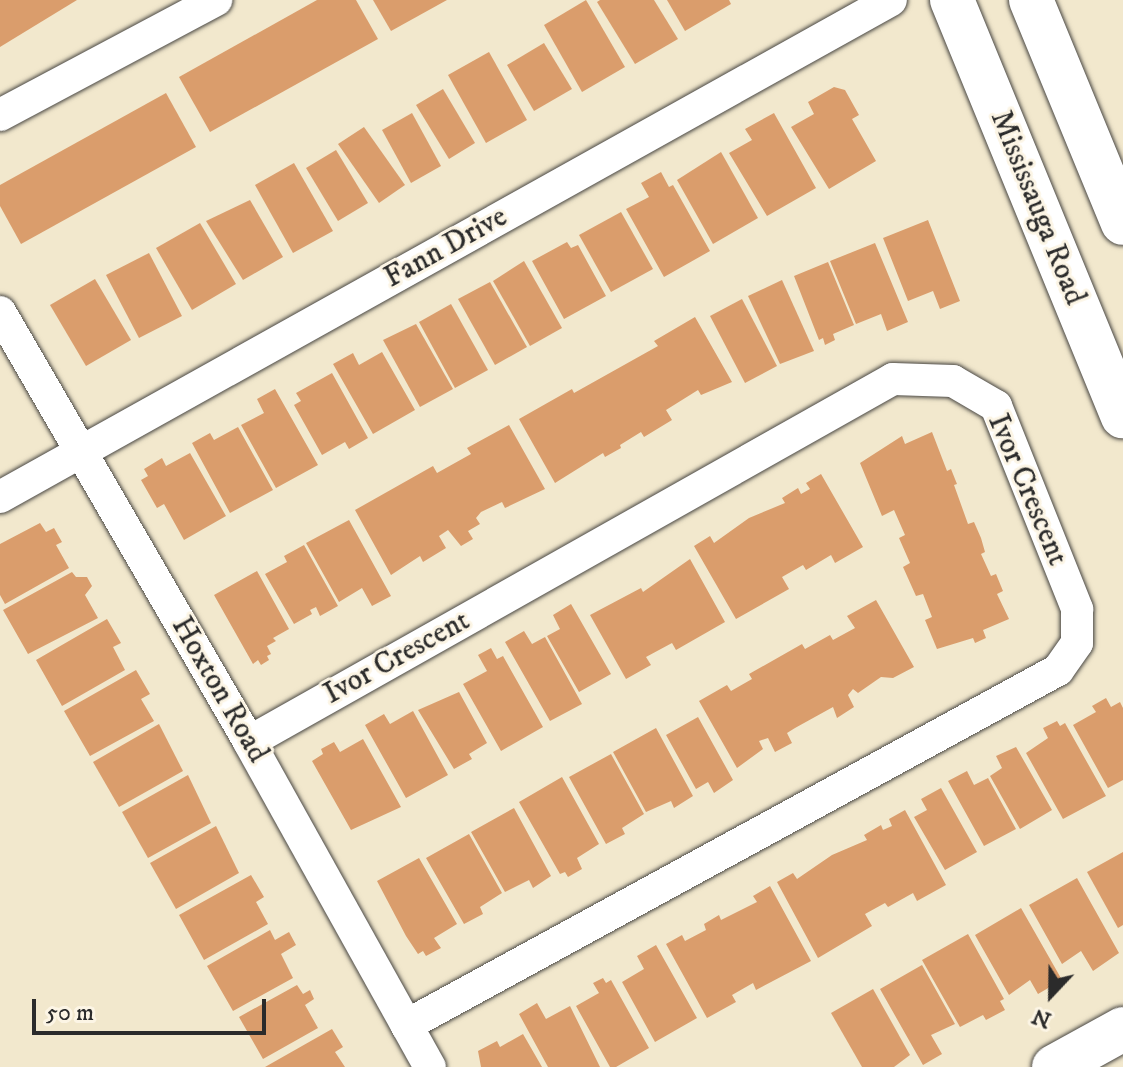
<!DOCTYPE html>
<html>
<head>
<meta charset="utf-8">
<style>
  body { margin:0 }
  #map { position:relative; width:1123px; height:1067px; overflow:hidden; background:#f2e8cd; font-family:"IM FELL DW Pica",serif }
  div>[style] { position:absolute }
  .building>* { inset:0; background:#da9d6c }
  .roads { filter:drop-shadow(0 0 2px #494743) drop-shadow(0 0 2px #494743) }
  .street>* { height:32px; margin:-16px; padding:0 16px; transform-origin:16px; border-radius:16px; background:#fff }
  .secondary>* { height:44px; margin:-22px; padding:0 22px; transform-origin:22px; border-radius:22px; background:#fff }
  span { translate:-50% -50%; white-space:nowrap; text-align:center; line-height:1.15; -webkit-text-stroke:6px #fcf5e5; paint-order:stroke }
  .street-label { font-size:30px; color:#2b2b2b }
  .north { position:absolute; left:1011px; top:955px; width:80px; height:80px; -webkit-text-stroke:6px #fcf5e5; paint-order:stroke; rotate:202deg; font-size:22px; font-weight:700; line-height:32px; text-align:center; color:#2b2b2b }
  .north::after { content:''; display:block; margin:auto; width:28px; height:36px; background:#2b2b2b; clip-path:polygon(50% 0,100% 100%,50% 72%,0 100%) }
  .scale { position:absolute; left:32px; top:999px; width:234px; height:36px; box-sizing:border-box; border:4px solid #2b2b2b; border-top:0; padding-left:10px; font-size:24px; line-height:28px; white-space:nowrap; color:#2b2b2b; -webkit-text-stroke:6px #fcf5e5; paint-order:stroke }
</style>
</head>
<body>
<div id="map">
  <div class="building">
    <i style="clip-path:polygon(0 0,77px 0,0 47px)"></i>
    <i style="clip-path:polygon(317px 0,356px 0,378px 39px,210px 132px,179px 77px)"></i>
    <i style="clip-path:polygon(373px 0,447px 0,391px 31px)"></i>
    <i style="clip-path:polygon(586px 0,625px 67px,582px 92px,544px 25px)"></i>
    <i style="clip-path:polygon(600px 0,654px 0,678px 39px,635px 64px,597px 2px)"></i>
    <i style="clip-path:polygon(667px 0,729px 0,731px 4px,685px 31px)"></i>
    <i style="clip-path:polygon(544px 43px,572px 89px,534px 111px,507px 65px)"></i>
    <i style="clip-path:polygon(489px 52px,527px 120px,486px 143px,448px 75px)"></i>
    <i style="clip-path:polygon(834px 87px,845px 90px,859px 115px,852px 119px,876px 161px,829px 189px,791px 127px,814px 114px,808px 102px)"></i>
    <i style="clip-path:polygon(443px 89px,475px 143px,449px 159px,416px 105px)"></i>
    <i style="clip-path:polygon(166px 93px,196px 147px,21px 244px,0 206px,0 185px)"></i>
    <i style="clip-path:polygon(412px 113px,441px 166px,411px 183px,382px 130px)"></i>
    <i style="clip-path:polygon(774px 113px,816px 188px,767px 216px,729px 153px,752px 140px,745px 129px)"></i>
    <i style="clip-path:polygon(364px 127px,405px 185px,379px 203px,338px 144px)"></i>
    <i style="clip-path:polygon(336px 150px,368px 203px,338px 221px,306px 168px)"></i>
    <i style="clip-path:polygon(721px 152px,758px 218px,713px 244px,677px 180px)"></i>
    <i style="clip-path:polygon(294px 163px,333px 231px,293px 253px,255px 185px)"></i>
    <i style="clip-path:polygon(661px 172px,669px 187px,673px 185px,710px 251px,664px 277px,626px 209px,649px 197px,641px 183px)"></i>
    <i style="clip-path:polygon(250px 200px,283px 257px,243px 280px,206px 221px)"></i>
    <i style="clip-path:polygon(621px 212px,653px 269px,611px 292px,579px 235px)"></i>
    <i style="clip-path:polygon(928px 220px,960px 301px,940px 309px,933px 291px,908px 301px,883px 238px)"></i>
    <i style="clip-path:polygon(200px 223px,236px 284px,192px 310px,156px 248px)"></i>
    <i style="clip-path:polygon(567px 242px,571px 248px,578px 245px,606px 296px,564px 319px,532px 261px)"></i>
    <i style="clip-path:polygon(875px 243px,908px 322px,887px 331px,881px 314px,856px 324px,830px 261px)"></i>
    <i style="clip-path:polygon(149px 253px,182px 316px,139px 338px,106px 275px)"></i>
    <i style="clip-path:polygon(524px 261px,562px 328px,530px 346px,493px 281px)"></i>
    <i style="clip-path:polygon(828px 262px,854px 325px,833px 334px,835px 340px,825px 345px,823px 338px,819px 340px,794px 276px)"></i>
    <i style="clip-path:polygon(95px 279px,131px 340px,86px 366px,50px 305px)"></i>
    <i style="clip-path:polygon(782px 280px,814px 351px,780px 364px,748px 296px)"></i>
    <i style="clip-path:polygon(490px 282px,527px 347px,495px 365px,458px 299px)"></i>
    <i style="clip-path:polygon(742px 299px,777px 366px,745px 383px,710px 316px)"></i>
    <i style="clip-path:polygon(451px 304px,488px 370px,455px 388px,419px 322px)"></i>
    <i style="clip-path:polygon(695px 317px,732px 382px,701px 395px,698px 390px,666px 410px,672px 420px,644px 437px,641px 432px,620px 445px,621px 448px,605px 457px,603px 453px,555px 483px,519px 419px,572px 389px,574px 393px,658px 346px,654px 341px)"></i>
    <i style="clip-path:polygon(416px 324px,453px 389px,420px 407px,383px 340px)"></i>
    <i style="clip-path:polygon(382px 352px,415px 410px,373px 434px,333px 364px,353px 353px,359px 365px)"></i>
    <i style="clip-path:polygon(332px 373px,368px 438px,349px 449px,345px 442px,322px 455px,294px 405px,301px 401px,296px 393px)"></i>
    <i style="clip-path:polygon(275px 389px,318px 465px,276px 488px,241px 425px,264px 413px,257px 399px)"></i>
    <i style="clip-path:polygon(509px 425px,545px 489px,505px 508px,502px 502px,481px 512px,476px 518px,480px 524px,468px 531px,473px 539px,461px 546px,448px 530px,439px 536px,446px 548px,423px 562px,420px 556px,391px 575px,355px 510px,433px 466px,437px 473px,471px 454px,467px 448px)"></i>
    <i style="clip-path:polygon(238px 427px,273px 490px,230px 513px,192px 443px,210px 433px,214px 440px)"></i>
    <i style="clip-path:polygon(932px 432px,947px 471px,951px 469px,957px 484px,954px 485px,968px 524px,974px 522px,981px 538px,985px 552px,981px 554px,991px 576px,996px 574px,1003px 591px,997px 594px,1009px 619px,983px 630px,986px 638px,975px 643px,973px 638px,937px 649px,925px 620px,932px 617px,923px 594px,916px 596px,903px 567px,910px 563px,899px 538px,905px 535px,894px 510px,882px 516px,860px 463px,902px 436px,905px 444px)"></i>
    <i style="clip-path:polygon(190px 453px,226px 516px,184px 540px,164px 504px,157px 508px,141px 480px,148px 476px,144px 469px,162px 458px,166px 466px)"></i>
    <i style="clip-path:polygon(821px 474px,863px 547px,835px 563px,831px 555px,806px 570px,803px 565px,782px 577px,789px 589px,736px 619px,694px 546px,710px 536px,714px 543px,749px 518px,785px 503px,782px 498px,798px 488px,801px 494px,810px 489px,806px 483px)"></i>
    <i style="clip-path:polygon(349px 520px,391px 596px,372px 606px,362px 588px,339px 602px,306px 543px)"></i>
    <i style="clip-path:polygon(40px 523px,46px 532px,54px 528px,62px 542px,56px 545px,69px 568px,5px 604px,0 595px,0 544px)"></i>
    <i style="clip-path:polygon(304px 545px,338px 606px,320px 616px,316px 607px,310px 610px,312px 614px,294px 624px,265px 574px,287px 562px,284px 556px)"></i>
    <i style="clip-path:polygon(690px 559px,725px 622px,676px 650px,672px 643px,646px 657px,651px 665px,626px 679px,590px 615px,641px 588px,643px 592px)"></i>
    <i style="clip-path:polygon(257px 571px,289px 629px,273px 638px,276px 641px,267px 646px,271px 654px,267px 656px,269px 660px,261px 665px,258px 660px,253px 664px,214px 595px)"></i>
    <i style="clip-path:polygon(72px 572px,76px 577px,87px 577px,92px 586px,85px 595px,98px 618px,28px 654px,3px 610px)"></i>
    <i style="clip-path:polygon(876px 600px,914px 667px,893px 678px,881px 677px,858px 693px,853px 689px,848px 695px,854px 707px,837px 718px,833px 707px,795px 728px,787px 733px,792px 743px,775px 752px,768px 738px,759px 741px,763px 749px,737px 768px,699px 701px,727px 685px,731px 691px,752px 679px,749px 674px,802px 644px,805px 649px,830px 635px,833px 640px,855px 628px,847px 616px)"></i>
    <i style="clip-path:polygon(571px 604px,611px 674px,579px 692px,547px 636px,560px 629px,553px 615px)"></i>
    <i style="clip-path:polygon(107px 619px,121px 643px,113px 647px,125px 670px,62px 706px,36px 660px)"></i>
    <i style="clip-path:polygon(524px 631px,532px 644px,545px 637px,582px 704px,550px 721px,505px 642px)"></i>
    <i style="clip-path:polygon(491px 648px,497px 659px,503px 656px,543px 727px,501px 751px,463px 684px,487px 671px,478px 655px)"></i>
    <i style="clip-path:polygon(136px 670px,150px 694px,141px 699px,154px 721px,90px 756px,64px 711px)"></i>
    <i style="clip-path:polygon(459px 692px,487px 743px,469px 754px,472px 759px,454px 769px,418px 710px)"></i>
    <i style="clip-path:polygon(1106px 698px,1111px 707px,1120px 702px,1123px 708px,1123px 780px,1108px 788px,1073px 725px,1096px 712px,1092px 706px)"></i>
    <i style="clip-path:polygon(413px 711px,448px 775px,406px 798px,365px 725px,384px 714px,390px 724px)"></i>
    <i style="clip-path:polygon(698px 717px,733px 780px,714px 793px,708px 782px,696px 789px,666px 735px)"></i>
    <i style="clip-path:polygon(1057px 721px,1060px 726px,1065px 723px,1106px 796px,1063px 819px,1026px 753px,1048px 738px,1043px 728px)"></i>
    <i style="clip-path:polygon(159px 724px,183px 771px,119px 807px,93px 762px)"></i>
    <i style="clip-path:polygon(656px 728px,693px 796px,674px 808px,671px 801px,646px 812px,613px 752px)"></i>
    <i style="clip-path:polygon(363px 739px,401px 807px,351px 830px,312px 761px,323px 754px,321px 749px,334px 742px,340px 752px)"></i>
    <i style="clip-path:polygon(1016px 747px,1052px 810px,1020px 829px,990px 776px,1002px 768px,996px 756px)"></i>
    <i style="clip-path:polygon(611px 754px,644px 814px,622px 828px,625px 834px,606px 844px,569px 777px)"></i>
    <i style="clip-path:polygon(967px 771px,974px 785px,988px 778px,1016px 829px,984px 846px,948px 781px)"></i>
    <i style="clip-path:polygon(188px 775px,211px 823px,148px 858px,122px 812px)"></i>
    <i style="clip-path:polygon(562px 777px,599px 844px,577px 858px,582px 869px,568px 877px,565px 872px,560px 874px,519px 802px)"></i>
    <i style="clip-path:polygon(941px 788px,977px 852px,945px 870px,914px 817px,927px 810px,921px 799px)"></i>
    <i style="clip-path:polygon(514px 808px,551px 876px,533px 888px,529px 880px,505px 892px,471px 832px)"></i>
    <i style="clip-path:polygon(905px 810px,946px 885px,917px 901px,913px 893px,888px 907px,885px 903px,865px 914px,872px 926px,818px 958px,777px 882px,793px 873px,797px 879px,832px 855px,867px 840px,864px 835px,881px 825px,883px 830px,892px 826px,889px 819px)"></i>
    <i style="clip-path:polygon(216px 826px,239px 873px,176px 909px,150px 863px)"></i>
    <i style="clip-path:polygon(469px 834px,502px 893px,480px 907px,483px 914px,464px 924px,426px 858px)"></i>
    <i style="clip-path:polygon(1123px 852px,1123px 925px,1118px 928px,1087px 872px)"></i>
    <i style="clip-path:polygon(419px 858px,457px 924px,434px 938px,441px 948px,426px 956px,423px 951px,418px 954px,406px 936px,377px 881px)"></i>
    <i style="clip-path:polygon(251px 875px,264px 897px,256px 902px,268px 924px,204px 960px,179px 915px)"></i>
    <i style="clip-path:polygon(1077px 878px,1119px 953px,1093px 971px,1081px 951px,1062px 964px,1029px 905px)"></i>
    <i style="clip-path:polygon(770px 886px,811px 961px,756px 990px,753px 983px,732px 995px,736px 1002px,707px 1018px,666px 944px,682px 935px,685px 941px,706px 930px,704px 924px,719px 915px,721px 920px,757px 902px,753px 896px)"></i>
    <i style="clip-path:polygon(1021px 908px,1062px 980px,1038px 994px,1030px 980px,1009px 995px,975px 935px)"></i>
    <i style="clip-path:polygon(270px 930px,275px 940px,289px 932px,296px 945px,281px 954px,293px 978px,233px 1011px,207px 966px)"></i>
    <i style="clip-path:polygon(968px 934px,1004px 999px,1000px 1001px,1005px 1010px,986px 1020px,983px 1015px,960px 1027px,922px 960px)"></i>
    <i style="clip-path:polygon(656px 945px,697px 1018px,655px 1042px,622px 982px,644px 969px,637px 956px)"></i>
    <i style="clip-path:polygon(922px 965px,955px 1024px,931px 1035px,942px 1054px,923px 1065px,880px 989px)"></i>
    <i style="clip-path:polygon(603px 978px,606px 983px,611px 980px,649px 1048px,616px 1067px,610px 1067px,576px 1006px,599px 993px,593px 983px)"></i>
    <i style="clip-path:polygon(297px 985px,303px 994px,310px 990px,314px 999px,305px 1005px,318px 1028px,263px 1059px,239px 1017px)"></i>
    <i style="clip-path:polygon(873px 989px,910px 1055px,894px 1067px,862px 1067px,831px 1013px)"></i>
    <i style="clip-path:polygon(537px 1003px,546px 1019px,570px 1006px,600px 1067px,548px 1067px,519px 1014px)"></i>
    <i style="clip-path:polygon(332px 1029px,343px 1047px,335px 1052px,345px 1067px,265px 1067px)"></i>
    <i style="clip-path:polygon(523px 1034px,542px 1067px,481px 1067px,478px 1051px,497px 1041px,500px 1047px)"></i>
  </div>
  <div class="roads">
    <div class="street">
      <i style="left:0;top:115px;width:245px;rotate:-28deg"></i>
      <i style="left:0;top:312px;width:497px;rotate:59.9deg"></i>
      <i style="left:249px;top:742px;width:372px;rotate:60.9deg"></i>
      <i style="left:0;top:497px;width:1020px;rotate:-29.15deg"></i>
      <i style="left:249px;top:742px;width:739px;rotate:-29.41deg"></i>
      <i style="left:893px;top:379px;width:60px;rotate:1.9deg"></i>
      <i style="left:953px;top:381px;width:50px;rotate:30.2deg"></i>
      <i style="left:996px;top:406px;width:219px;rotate:68.2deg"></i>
      <i style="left:1077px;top:609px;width:34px;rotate:90deg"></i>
      <i style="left:1077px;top:643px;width:33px;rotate:125deg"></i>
      <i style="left:1058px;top:670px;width:742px;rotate:151.4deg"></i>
    </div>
    <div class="secondary">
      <i style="left:952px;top:0;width:450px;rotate:67.7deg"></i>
      <i style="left:1031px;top:0;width:241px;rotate:67.6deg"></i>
      <i style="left:1054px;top:1067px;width:79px;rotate:-28.8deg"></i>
    </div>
  </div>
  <div class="street-label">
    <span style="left:1037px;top:208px;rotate:68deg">Mississauga Road</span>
    <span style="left:446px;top:248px;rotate:-29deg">Fann Drive</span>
    <span style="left:1027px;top:490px;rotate:67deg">Ivor Crescent</span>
    <span style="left:397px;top:658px;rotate:-29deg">Ivor Crescent</span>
    <span style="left:219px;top:690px;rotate:60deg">Hoxton Road</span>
  </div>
  <div class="north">N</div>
  <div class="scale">50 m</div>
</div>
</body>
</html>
